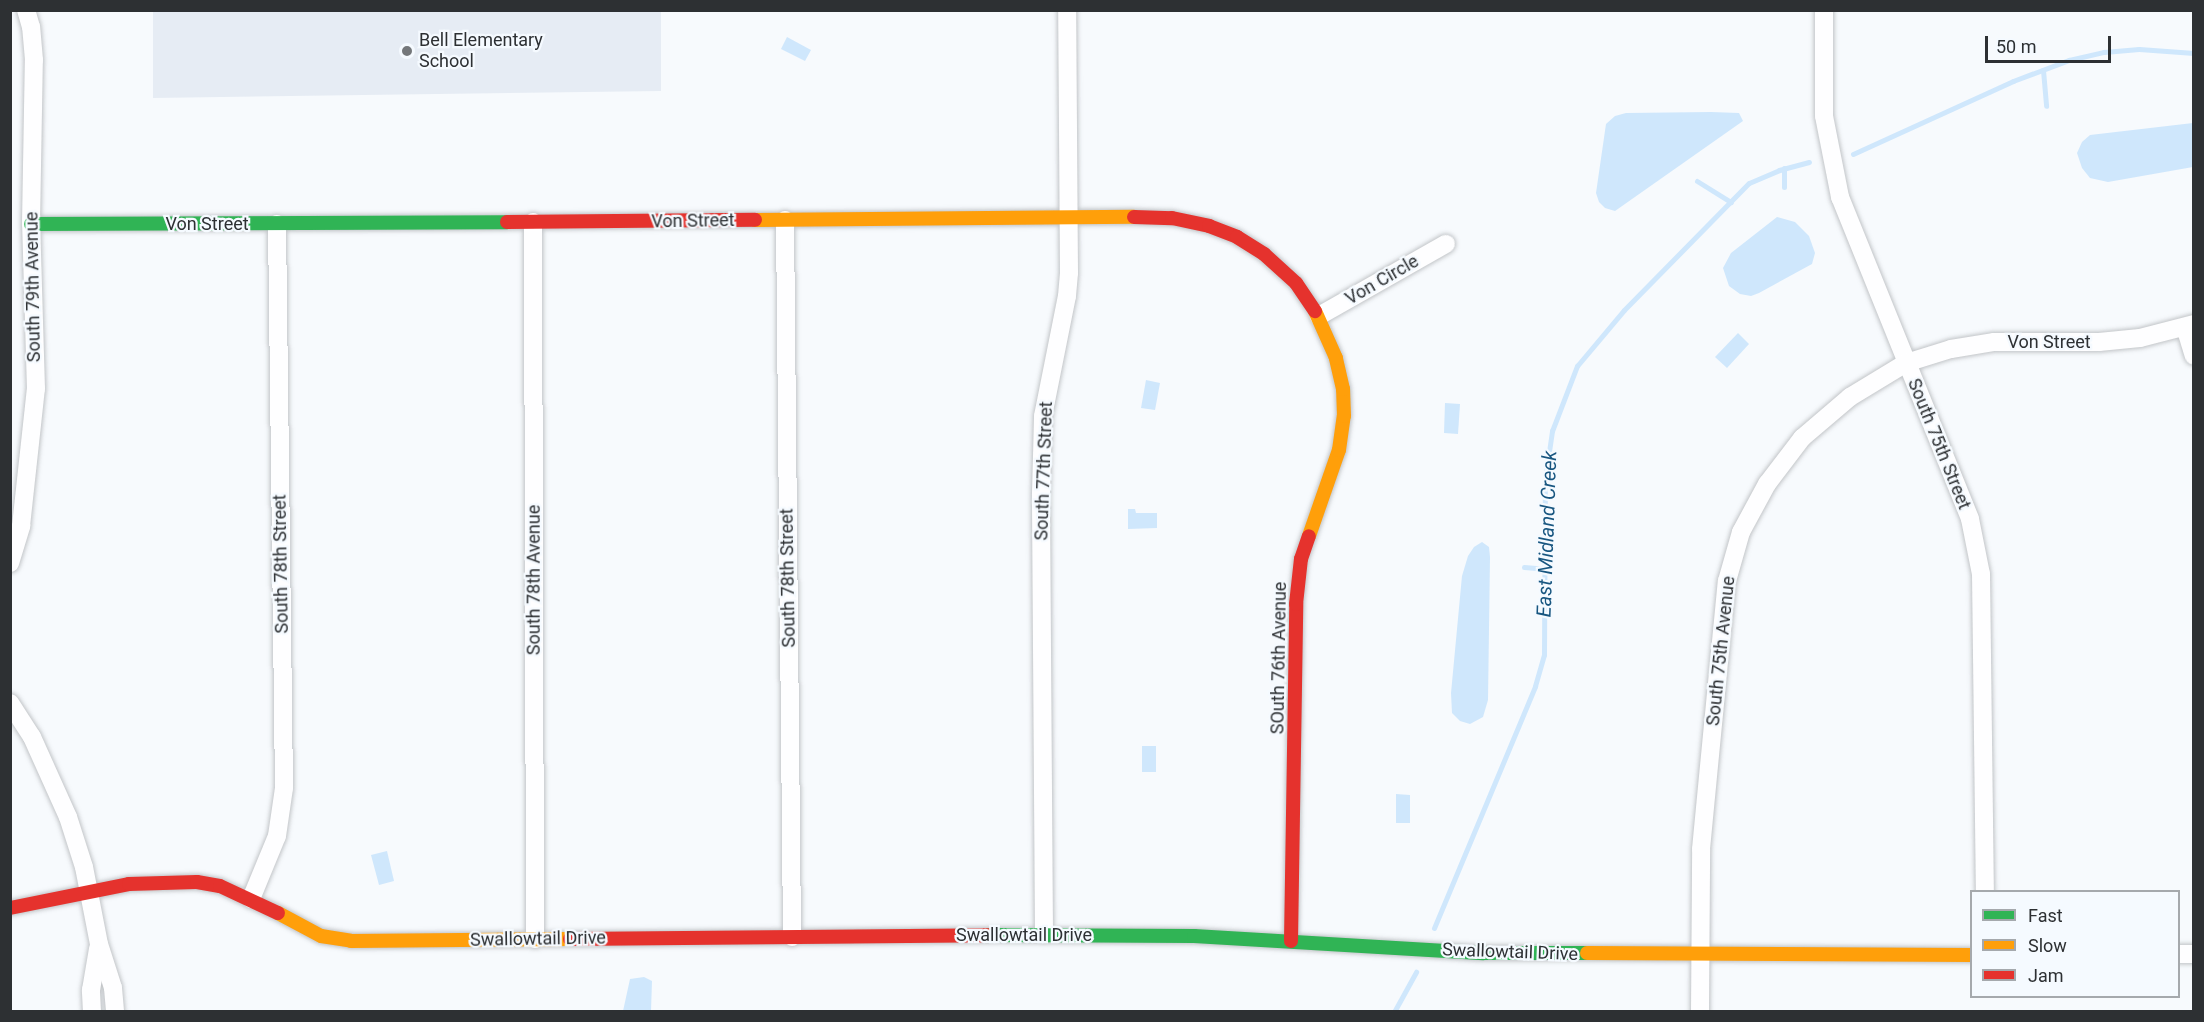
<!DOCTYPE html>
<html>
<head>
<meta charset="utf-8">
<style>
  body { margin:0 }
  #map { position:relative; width:2204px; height:1022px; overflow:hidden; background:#f7fafd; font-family:Roboto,sans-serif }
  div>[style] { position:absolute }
  .built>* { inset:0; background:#e6ecf4 }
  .water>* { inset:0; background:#cfe7fc }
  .stream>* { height:5px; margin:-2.5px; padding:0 2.5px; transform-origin:2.5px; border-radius:2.5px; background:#cfe7fc }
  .roads { filter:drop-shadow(0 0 2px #c2c5c8) drop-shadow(0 0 2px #c2c5c8) }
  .street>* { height:18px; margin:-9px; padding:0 9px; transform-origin:9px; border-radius:9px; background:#fefeff }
  .fast>* { height:14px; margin:-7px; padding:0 7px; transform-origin:7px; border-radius:7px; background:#30b455 }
  .slow>* { height:14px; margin:-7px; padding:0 7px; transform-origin:7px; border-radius:7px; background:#ff9f0a }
  .jam>* { height:14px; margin:-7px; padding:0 7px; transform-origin:7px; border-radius:7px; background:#e5322d }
  .dots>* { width:16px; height:16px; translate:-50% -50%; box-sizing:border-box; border:3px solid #f5faff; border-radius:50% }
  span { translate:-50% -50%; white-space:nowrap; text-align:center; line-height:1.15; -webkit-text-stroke:4.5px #f5faff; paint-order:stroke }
  .poi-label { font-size:18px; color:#2d3033 }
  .left { translate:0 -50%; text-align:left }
  .street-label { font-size:18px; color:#2d3033 }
  .water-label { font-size:20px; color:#185680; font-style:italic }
  .frame { position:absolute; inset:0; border:12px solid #2d3033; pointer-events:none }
  .legend { position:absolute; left:1970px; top:890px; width:210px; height:108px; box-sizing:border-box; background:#f5faff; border:2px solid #a5a9ad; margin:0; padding:8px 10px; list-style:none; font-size:18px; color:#2d3033 }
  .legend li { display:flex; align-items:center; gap:12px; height:30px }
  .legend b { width:30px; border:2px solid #a5a9ad }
  .scale { position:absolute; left:1985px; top:36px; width:126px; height:27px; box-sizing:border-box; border:3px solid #2d3033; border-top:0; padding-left:8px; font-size:18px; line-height:21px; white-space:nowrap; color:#2d3033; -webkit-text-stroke:4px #f5faff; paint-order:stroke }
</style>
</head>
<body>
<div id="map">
  <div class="built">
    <i style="clip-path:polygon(153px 11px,661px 11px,661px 91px,153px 98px)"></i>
  </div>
  <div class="water">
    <i style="clip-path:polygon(787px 37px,811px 50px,805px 61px,781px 49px)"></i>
    <i style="clip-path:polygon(1711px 112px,1739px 113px,1743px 121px,1615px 211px,1605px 208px,1599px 202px,1596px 193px,1606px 124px,1615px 116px,1626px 113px)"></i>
    <i style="clip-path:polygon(2193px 123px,2193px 167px,2108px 182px,2090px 178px,2082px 168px,2077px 153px,2082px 142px,2090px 135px)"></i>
    <i style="clip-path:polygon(1777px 217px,1795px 222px,1809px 236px,1815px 253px,1812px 264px,1759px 293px,1751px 296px,1740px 294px,1729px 286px,1723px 268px,1731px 253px)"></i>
    <i style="clip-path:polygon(1738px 333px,1749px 344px,1727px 368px,1715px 357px)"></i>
    <i style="clip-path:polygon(1146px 380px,1160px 383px,1155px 410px,1141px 408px)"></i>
    <i style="clip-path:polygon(1445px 403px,1460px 404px,1458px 434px,1444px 433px)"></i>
    <i style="clip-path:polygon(1128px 509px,1135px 509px,1136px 513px,1157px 513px,1157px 528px,1128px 529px)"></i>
    <i style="clip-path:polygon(1482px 542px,1489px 547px,1490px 557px,1488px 700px,1483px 717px,1470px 724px,1460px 721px,1452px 713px,1451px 693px,1462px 576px,1468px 556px,1474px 547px)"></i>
    <i style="clip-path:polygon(1142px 746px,1156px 746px,1156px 772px,1142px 772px)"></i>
    <i style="clip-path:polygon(1396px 794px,1410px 795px,1410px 823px,1396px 823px)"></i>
    <i style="clip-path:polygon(387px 851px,394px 881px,379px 885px,371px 855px)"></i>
    <i style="clip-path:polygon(644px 977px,652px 981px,651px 1011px,623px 1011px,630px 979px)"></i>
  </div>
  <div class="stream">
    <i style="left:2043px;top:70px;width:36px;rotate:85deg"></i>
    <i style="left:1853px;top:154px;width:176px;rotate:-24.5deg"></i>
    <i style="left:2013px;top:81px;width:60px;rotate:-20.6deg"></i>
    <i style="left:2069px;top:60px;width:36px;rotate:-13deg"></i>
    <i style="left:2104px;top:52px;width:35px;rotate:-5deg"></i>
    <i style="left:2139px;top:49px;width:55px;rotate:4.2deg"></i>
    <i style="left:1697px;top:181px;width:40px;rotate:32deg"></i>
    <i style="left:1784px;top:187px;width:19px;rotate:-90deg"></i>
    <i style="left:1524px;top:567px;width:21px;rotate:5deg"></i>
    <i style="left:1434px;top:928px;width:262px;rotate:-67.3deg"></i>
    <i style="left:1535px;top:686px;width:32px;rotate:-74deg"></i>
    <i style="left:1544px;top:655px;width:176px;rotate:-89.7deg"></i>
    <i style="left:1545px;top:479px;width:49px;rotate:-81.7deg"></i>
    <i style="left:1552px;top:431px;width:70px;rotate:-69deg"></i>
    <i style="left:1577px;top:366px;width:73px;rotate:-50deg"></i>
    <i style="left:1624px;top:310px;width:178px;rotate:-45.5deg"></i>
    <i style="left:1749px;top:183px;width:33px;rotate:-23deg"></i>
    <i style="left:1779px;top:170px;width:31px;rotate:-15deg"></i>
    <i style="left:1394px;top:1012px;width:46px;rotate:-61.2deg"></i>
  </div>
  <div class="roads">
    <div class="street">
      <i style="left:1824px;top:10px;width:106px;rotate:90deg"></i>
      <i style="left:1824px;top:116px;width:83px;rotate:78.8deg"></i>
      <i style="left:1840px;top:197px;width:347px;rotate:68deg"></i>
      <i style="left:1970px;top:519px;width:56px;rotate:78.7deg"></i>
      <i style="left:1981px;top:574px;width:318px;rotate:89.3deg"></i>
      <i style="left:785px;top:220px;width:717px;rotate:89.44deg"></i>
      <i style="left:533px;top:222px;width:717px;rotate:89.84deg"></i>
      <i style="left:1319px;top:316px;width:146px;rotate:-29.6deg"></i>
      <i style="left:2185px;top:327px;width:30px;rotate:73deg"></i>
      <i style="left:10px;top:563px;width:39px;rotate:-73deg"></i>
      <i style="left:21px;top:526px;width:138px;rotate:-83.8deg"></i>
      <i style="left:36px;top:389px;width:165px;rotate:-91.7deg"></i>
      <i style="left:31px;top:224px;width:164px;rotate:-89deg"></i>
      <i style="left:34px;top:60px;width:33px;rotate:-95deg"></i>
      <i style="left:31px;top:27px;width:18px;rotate:-106deg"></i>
      <i style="left:10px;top:703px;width:40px;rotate:57.1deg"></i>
      <i style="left:32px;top:737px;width:88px;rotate:65.8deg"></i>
      <i style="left:68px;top:817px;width:52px;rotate:72.3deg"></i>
      <i style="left:84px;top:867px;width:78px;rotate:79deg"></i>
      <i style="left:99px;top:944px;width:46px;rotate:72.3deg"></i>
      <i style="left:113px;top:988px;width:24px;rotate:85deg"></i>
      <i style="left:251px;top:899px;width:68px;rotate:-67.6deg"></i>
      <i style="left:277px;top:836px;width:49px;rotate:-81.7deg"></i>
      <i style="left:284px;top:788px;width:564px;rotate:-90.71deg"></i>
      <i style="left:1044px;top:934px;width:440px;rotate:-90.4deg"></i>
      <i style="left:1041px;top:494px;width:78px;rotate:-88.5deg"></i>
      <i style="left:1043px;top:416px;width:122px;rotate:-78.7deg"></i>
      <i style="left:1067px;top:296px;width:23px;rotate:-85deg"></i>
      <i style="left:1069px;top:273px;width:263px;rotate:-90.4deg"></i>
      <i style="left:2178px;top:954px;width:16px"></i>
      <i style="left:92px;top:1012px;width:22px;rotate:-93deg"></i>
      <i style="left:91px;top:990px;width:42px;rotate:-80.3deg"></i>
      <i style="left:1700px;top:1012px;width:163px;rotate:-89.6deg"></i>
      <i style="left:1701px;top:849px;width:269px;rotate:-84.5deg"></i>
      <i style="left:1727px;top:581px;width:51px;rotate:-74.1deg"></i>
      <i style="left:1741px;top:532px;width:55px;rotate:-61.6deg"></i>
      <i style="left:1767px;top:484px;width:58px;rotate:-52.7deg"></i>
      <i style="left:1802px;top:438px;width:63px;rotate:-40.5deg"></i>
      <i style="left:1850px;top:397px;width:66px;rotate:-31.3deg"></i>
      <i style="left:1906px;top:363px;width:47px;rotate:-17.3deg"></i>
      <i style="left:1951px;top:349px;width:44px;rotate:-9.2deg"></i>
      <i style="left:1994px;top:342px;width:105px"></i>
      <i style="left:2099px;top:342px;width:41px;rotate:-5.6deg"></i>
      <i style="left:2140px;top:338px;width:56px;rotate:-14.5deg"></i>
    </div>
    <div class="fast">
      <i style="left:31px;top:224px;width:476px;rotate:-0.2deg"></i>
      <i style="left:990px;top:935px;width:204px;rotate:0.3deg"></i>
      <i style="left:1194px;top:936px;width:290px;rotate:3.4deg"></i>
      <i style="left:1484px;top:953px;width:103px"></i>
    </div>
    <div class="slow">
      <i style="left:755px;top:220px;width:379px;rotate:-0.5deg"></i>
      <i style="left:1309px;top:536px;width:91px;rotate:-70.8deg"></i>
      <i style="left:1339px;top:450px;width:34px;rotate:-82deg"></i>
      <i style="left:1344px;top:416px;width:27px;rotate:-92deg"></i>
      <i style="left:1343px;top:389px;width:32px;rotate:-103deg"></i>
      <i style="left:1336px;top:358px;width:51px;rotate:-114.1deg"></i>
      <i style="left:278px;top:913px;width:49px;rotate:28.1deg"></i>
      <i style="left:321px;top:936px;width:30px;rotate:9deg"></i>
      <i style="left:351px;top:941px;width:219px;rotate:-0.5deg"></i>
      <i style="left:1587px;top:953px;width:385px;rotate:0.3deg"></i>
    </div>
    <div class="jam">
      <i style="left:1134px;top:217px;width:38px;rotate:2deg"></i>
      <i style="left:1172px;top:218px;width:38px;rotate:12deg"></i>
      <i style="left:1209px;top:226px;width:30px;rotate:21deg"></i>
      <i style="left:1237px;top:237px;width:32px;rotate:32deg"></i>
      <i style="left:1264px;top:254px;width:43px;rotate:42.2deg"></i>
      <i style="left:1296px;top:283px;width:34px;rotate:56deg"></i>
      <i style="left:507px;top:222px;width:248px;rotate:-0.5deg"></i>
      <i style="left:10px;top:908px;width:121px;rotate:-11.4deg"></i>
      <i style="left:129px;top:884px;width:68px;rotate:-1.7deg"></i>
      <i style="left:197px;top:882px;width:23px;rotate:10deg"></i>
      <i style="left:220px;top:886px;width:64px;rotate:25deg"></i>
      <i style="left:570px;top:939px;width:420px;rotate:-0.5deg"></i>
      <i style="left:1291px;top:941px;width:337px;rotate:-89.1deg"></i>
      <i style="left:1296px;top:604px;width:45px;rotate:-83.7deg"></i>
      <i style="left:1301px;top:559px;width:24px;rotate:-71deg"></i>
    </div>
  </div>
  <div class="dots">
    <i style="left:407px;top:51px;background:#74777a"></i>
  </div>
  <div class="poi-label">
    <span class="left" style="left:419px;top:51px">Bell Elementary<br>School</span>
  </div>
  <div class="street-label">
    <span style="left:693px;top:221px;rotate:-1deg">Von Street</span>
    <span style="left:207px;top:224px">Von Street</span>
    <span style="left:1382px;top:280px;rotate:-30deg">Von Circle</span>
    <span style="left:33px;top:287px;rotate:-91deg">South 79th Avenue</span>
    <span style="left:2049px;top:342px">Von Street</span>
    <span style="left:1939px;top:444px;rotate:68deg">South 75th Street</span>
    <span style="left:1044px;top:471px;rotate:-88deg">South 77th Street</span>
    <span style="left:281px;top:564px;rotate:-91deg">South 78th Street</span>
    <span style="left:788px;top:578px;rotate:-91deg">South 78th Street</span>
    <span style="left:534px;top:580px;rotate:-90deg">South 78th Avenue</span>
    <span style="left:1721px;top:651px;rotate:-84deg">South 75th Avenue</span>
    <span style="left:1279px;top:658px;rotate:-89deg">SOuth 76th Avenue</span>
    <span style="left:1024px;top:935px">Swallowtail Drive</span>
    <span style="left:538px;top:939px;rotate:-1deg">Swallowtail Drive</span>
    <span style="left:1510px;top:952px;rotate:2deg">Swallowtail Drive</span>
  </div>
  <div class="water-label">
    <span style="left:1547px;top:534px;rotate:-88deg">East Midland Creek</span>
  </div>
  <div class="frame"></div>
  <ul class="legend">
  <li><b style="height:8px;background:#30b455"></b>Fast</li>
  <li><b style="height:8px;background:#ff9f0a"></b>Slow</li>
  <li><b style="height:8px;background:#e5322d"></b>Jam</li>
  </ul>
  <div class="scale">50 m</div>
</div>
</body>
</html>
